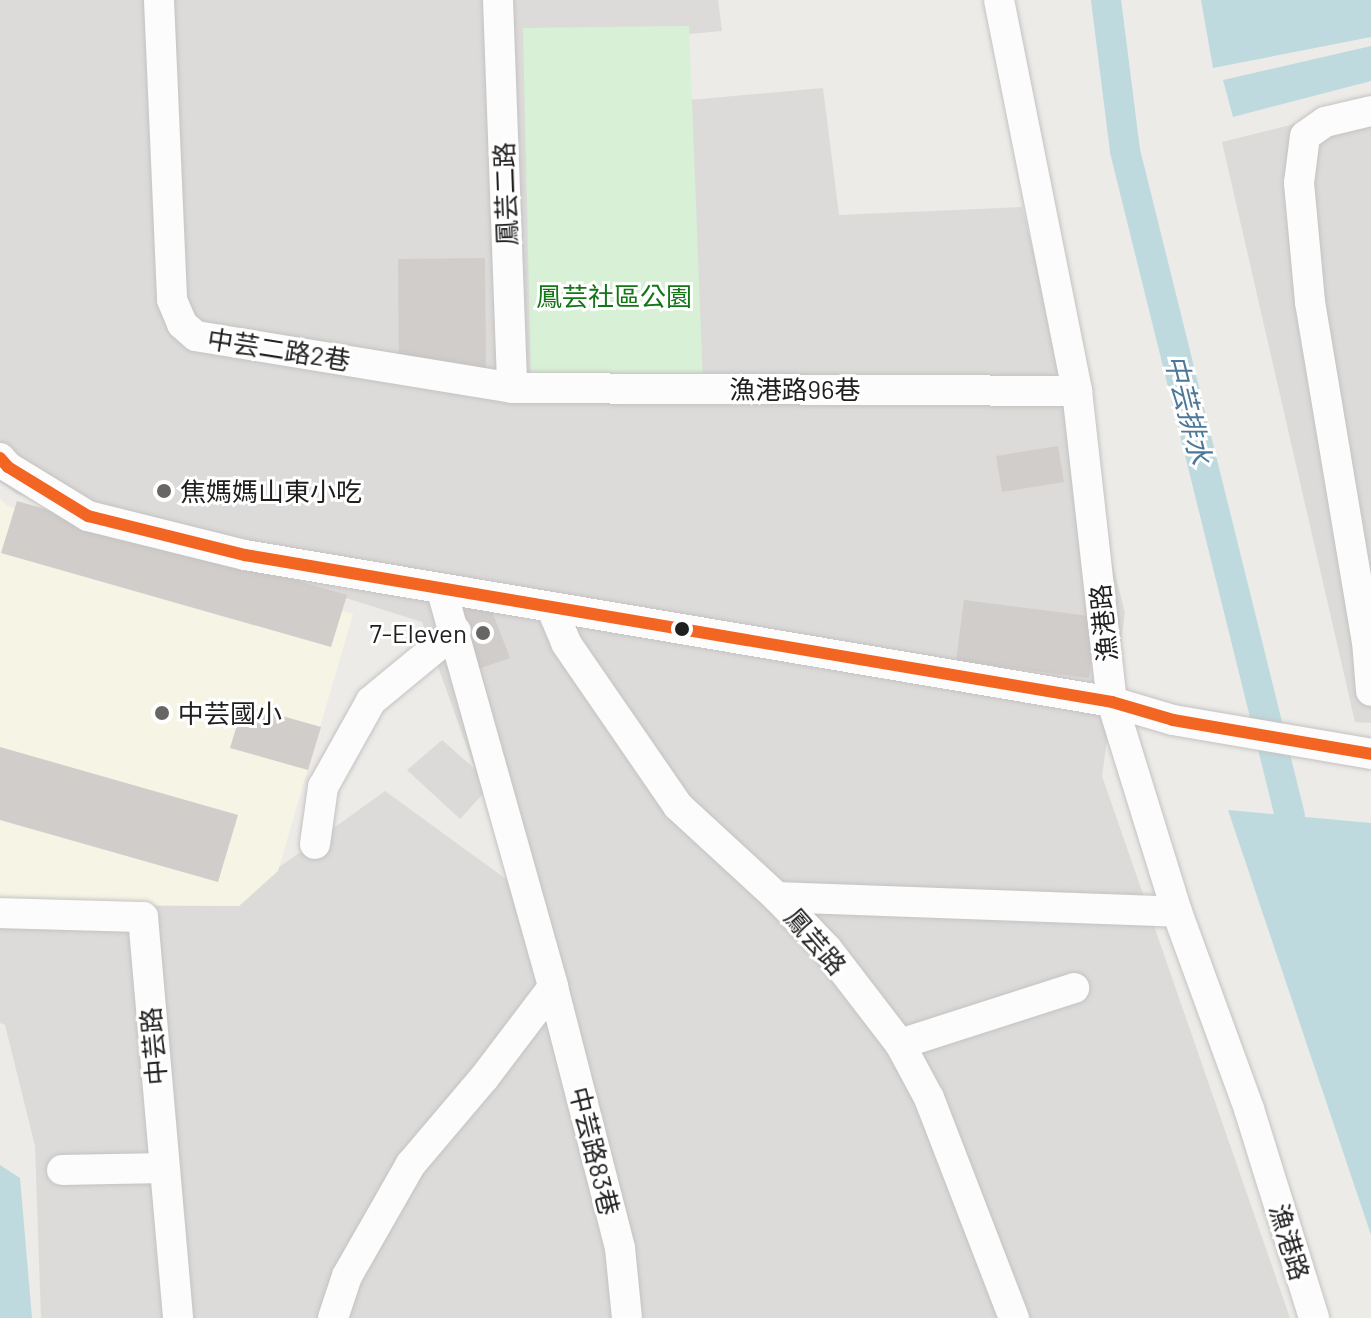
<!DOCTYPE html>
<html>
<head>
<meta charset="utf-8">
<style>
  body { margin:0 }
  #map { position:relative; width:1371px; height:1318px; overflow:hidden; background:#edebe8; font-family:Barlow,"Noto Sans TC",sans-serif }
  div>[style] { position:absolute }
  .residential>* { inset:0; background:#dcdbd9 }
  .education>* { inset:0; background:#f6f4e5 }
  .religious>* { inset:0; background:#dbdad9 }
  .park>* { inset:0; background:#d8f1d6 }
  .water>* { inset:0; background:#bedade }
  .canal>* { height:30px; margin:-15px; padding:0 15px; transform-origin:15px; border-radius:15px; background:#bedade }
  .building>* { inset:0; background:#d0cdcb }
  .roads { filter:drop-shadow(0 0 2px #c4c3c2) drop-shadow(0 0 2px #c4c3c2) }
  .minor>* { height:30px; margin:-15px; padding:0 15px; transform-origin:15px; border-radius:15px; background:#fcfcfc }
  .bus-1>* { height:12px; margin:-6px; padding:0 6px; transform-origin:6px; border-radius:6px; background:#f26522 }
  .dots>* { width:22px; height:22px; translate:-50% -50%; box-sizing:border-box; border:4px solid #fff; border-radius:50% }
  span { translate:-50% -50%; white-space:nowrap; text-align:center; line-height:1.15; -webkit-text-stroke:6px #fff; paint-order:stroke }
  .street-label { font-size:26px; color:#1f1f1f }
  .park-label { font-size:26px; color:#147716 }
  .poi-label { font-size:26px; color:#1f1f1f }
  .left { translate:0 -50%; text-align:left }
  .right { translate:-100% -50%; text-align:right }
  .water-label { font-size:28px; color:#4c789a; font-style:italic }
</style>
</head>
<body>
<div id="map">
  <div class="residential">
    <i style="clip-path:polygon(0 0,718px 0,722px 31px,570px 45px,588px 109px,823px 88px,839px 215px,1022px 207px,1125px 613px,1102px 776px,1290px 1318px,41px 1318px,35px 1146px,5px 1025px,0 1023px,0 928px,278px 868px,385px 791px,517px 887px,422px 622px,17px 494px,0 482px)"></i>
    <i style="clip-path:polygon(1371px 105px,1371px 723px,1355px 722px,1222px 142px)"></i>
  </div>
  <div class="education">
    <i style="clip-path:polygon(0 499px,7px 506px,353px 614px,278px 871px,239px 906px,0 905px)"></i>
  </div>
  <div class="religious">
    <i style="clip-path:polygon(442px 740px,492px 784px,460px 819px,407px 770px)"></i>
  </div>
  <div class="park">
    <i style="clip-path:polygon(689px 26px,703px 385px,531px 382px,523px 28px)"></i>
  </div>
  <div class="water">
    <i style="clip-path:polygon(1201px 0,1371px 0,1371px 37px,1213px 68px)"></i>
    <i style="clip-path:polygon(1371px 46px,1371px 81px,1233px 117px,1223px 80px)"></i>
    <i style="clip-path:polygon(1228px 810px,1371px 823px,1371px 1235px)"></i>
    <i style="clip-path:polygon(0 1165px,20px 1178px,32px 1318px,0 1318px)"></i>
  </div>
  <div class="canal">
    <i style="left:1106px;top:0;width:152px;rotate:82.8deg"></i>
    <i style="left:1125px;top:151px;width:685px;rotate:76.07deg"></i>
  </div>
  <div class="building">
    <i style="clip-path:polygon(485px 258px,486px 374px,399px 376px,398px 259px)"></i>
    <i style="clip-path:polygon(1058px 446px,1064px 482px,1002px 492px,996px 456px)"></i>
    <i style="clip-path:polygon(17px 501px,347px 595px,331px 647px,1px 553px)"></i>
    <i style="clip-path:polygon(964px 600px,1097px 617px,1089px 678px,956px 661px)"></i>
    <i style="clip-path:polygon(454px 603px,491px 609px,510px 658px,478px 669px)"></i>
    <i style="clip-path:polygon(243px 705px,321px 727px,308px 770px,230px 748px)"></i>
    <i style="clip-path:polygon(0 747px,238px 815px,218px 882px,0 820px)"></i>
  </div>
  <div class="roads">
    <div class="minor">
      <i style="left:159px;top:0;width:300px;rotate:87.5deg"></i>
      <i style="left:172px;top:300px;width:26px;rotate:67deg"></i>
      <i style="left:182px;top:324px;width:18px;rotate:41deg"></i>
      <i style="left:196px;top:336px;width:320px;rotate:9.3deg"></i>
      <i style="left:512px;top:388px;width:565px;rotate:0.3deg"></i>
      <i style="left:498px;top:0;width:388px;rotate:87.9deg"></i>
      <i style="left:999px;top:0;width:399px;rotate:78.7deg"></i>
      <i style="left:1077px;top:391px;width:313px;rotate:83.6deg"></i>
      <i style="left:1112px;top:702px;width:220px;rotate:72.8deg"></i>
      <i style="left:1177px;top:912px;width:210px;rotate:69.9deg"></i>
      <i style="left:1249px;top:1109px;width:219px;rotate:72.7deg"></i>
      <i style="left:1371px;top:111px;width:47px;rotate:166.6deg"></i>
      <i style="left:1325px;top:122px;width:24px;rotate:145deg"></i>
      <i style="left:1305px;top:136px;width:47px;rotate:97.3deg"></i>
      <i style="left:1299px;top:183px;width:120px;rotate:84.7deg"></i>
      <i style="left:1310px;top:302px;width:344px;rotate:80.5deg"></i>
      <i style="left:1367px;top:641px;width:50px;rotate:85.4deg"></i>
      <i style="left:0;top:458px;width:12px;rotate:48deg"></i>
      <i style="left:8px;top:467px;width:94px;rotate:31.5deg"></i>
      <i style="left:88px;top:516px;width:162px;rotate:14deg"></i>
      <i style="left:245px;top:555px;width:879px;rotate:9.62deg"></i>
      <i style="left:1112px;top:702px;width:64px;rotate:16.4deg"></i>
      <i style="left:1173px;top:720px;width:201px;rotate:9.7deg"></i>
      <i style="left:442px;top:591px;width:411px;rotate:74.3deg"></i>
      <i style="left:553px;top:987px;width:269px;rotate:75.6deg"></i>
      <i style="left:620px;top:1248px;width:70px;rotate:84.3deg"></i>
      <i style="left:551px;top:607px;width:39px;rotate:67deg"></i>
      <i style="left:566px;top:643px;width:198px;rotate:55.5deg"></i>
      <i style="left:678px;top:806px;width:134px;rotate:42.6deg"></i>
      <i style="left:777px;top:897px;width:72px;rotate:46.1deg"></i>
      <i style="left:827px;top:949px;width:120px;rotate:52.5deg"></i>
      <i style="left:900px;top:1044px;width:61px;rotate:61.8deg"></i>
      <i style="left:929px;top:1098px;width:236px;rotate:68.9deg"></i>
      <i style="left:315px;top:844px;width:58px;rotate:-82deg"></i>
      <i style="left:323px;top:787px;width:98px;rotate:-60.8deg"></i>
      <i style="left:371px;top:701px;width:110px;rotate:-39.5deg"></i>
      <i style="left:777px;top:897px;width:400px;rotate:2.1deg"></i>
      <i style="left:0;top:913px;width:143px;rotate:1.6deg"></i>
      <i style="left:143px;top:917px;width:403px;rotate:85deg"></i>
      <i style="left:900px;top:1044px;width:183px;rotate:-17.8deg"></i>
      <i style="left:62px;top:1170px;width:101px;rotate:-1.1deg"></i>
      <i style="left:333px;top:1318px;width:44px;rotate:-71.6deg"></i>
      <i style="left:347px;top:1276px;width:129px;rotate:-60.3deg"></i>
      <i style="left:411px;top:1164px;width:113px;rotate:-49.7deg"></i>
      <i style="left:484px;top:1078px;width:114px;rotate:-52.8deg"></i>
    </div>
  </div>
  <div class="bus-1">
    <i style="left:0;top:458px;width:12px;rotate:48deg"></i>
    <i style="left:8px;top:467px;width:94px;rotate:31.5deg"></i>
    <i style="left:88px;top:516px;width:162px;rotate:14deg"></i>
    <i style="left:245px;top:555px;width:879px;rotate:9.62deg"></i>
    <i style="left:1112px;top:702px;width:64px;rotate:16.4deg"></i>
    <i style="left:1173px;top:720px;width:201px;rotate:9.7deg"></i>
  </div>
  <div class="dots">
    <i style="left:164px;top:491px;background:#676665"></i>
    <i style="left:682px;top:629px;background:#1f1f1f"></i>
    <i style="left:483px;top:633px;background:#676665"></i>
    <i style="left:162px;top:713px;background:#676665"></i>
  </div>
  <div class="street-label">
    <span style="left:505px;top:194px;rotate:-92deg">鳳芸二路</span>
    <span style="left:279px;top:349px;rotate:9deg">中芸二路2巷</span>
    <span style="left:795px;top:389px">漁港路96巷</span>
    <span style="left:1103px;top:623px;rotate:-96deg">漁港路</span>
    <span style="left:816px;top:941px;rotate:49deg">鳳芸路</span>
    <span style="left:153px;top:1046px;rotate:-95deg">中芸路</span>
    <span style="left:595px;top:1151px;rotate:76deg">中芸路83巷</span>
    <span style="left:1290px;top:1242px;rotate:73deg">漁港路</span>
  </div>
  <div class="park-label">
    <span style="left:614px;top:296px">鳳芸社區公園</span>
  </div>
  <div class="poi-label">
    <span class="left" style="left:180px;top:491px">焦媽媽山東小吃</span>
    <span class="right" style="left:467px;top:633px">7-Eleven</span>
    <span class="left" style="left:178px;top:713px">中芸國小</span>
  </div>
  <div class="water-label">
    <span style="left:1189px;top:409px;rotate:76deg">中芸排水</span>
  </div>
</div>
</body>
</html>
